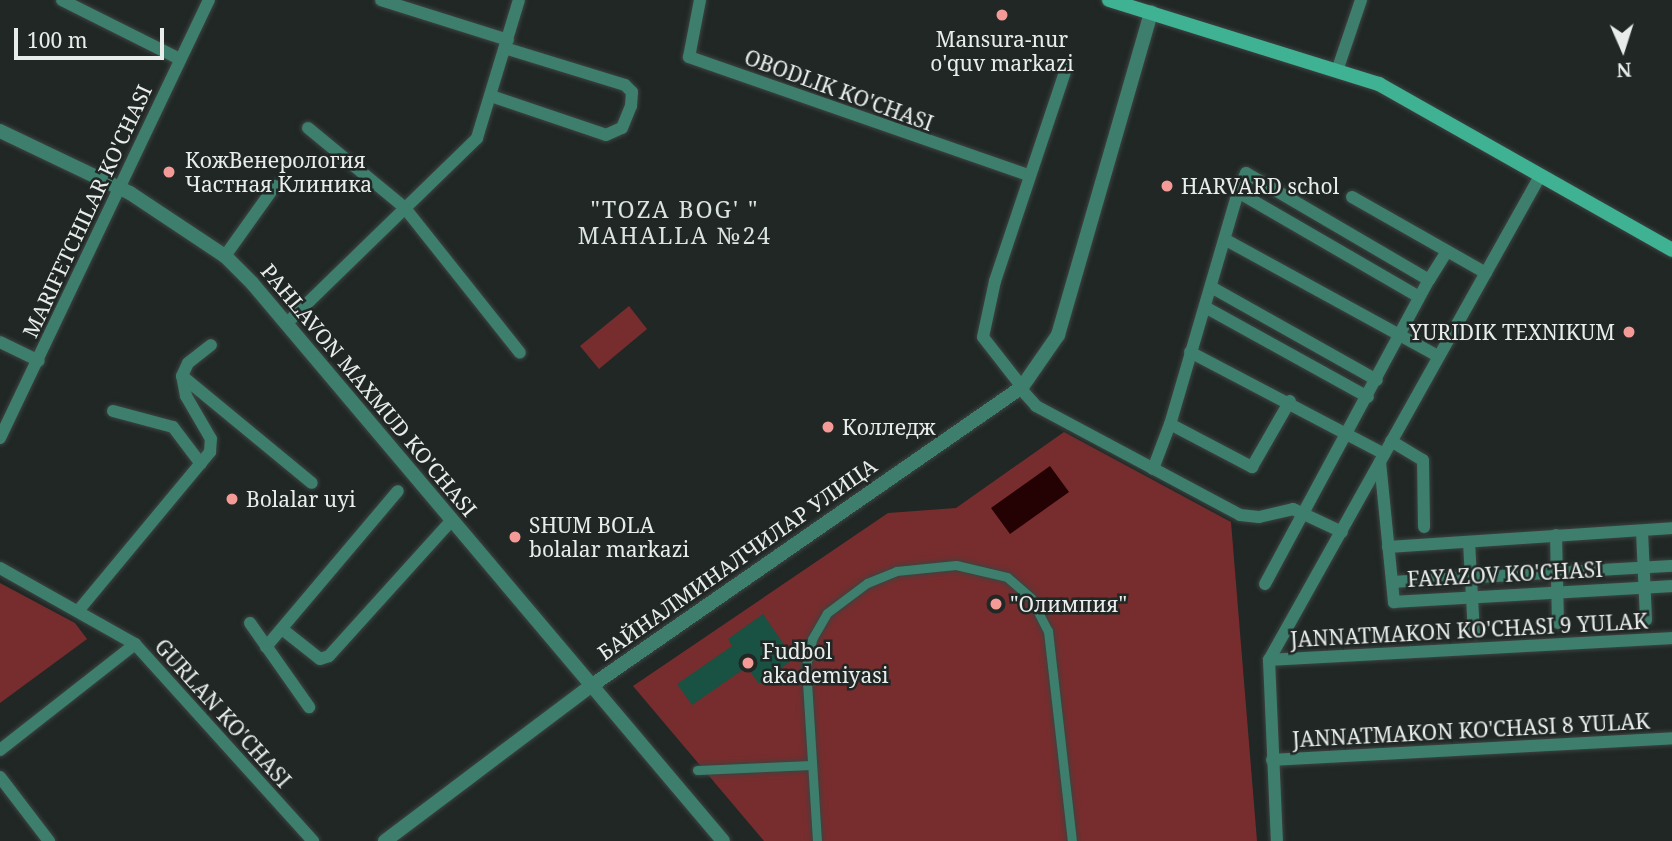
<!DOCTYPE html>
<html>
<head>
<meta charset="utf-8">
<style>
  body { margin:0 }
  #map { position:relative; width:1672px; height:841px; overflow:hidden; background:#202725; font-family:"Noto Serif",serif }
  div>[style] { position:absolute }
  .green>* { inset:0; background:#772d2e }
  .water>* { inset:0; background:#240103 }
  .building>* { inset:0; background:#195142 }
  .roads { filter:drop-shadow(0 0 2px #3c4341) drop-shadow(0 0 2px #3c4341) }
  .pedestrian>* { height:9px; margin:-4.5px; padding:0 4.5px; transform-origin:4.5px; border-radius:4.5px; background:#3d7f6c }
  .minor>* { height:12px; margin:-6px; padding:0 6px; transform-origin:6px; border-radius:6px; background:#3d7f6c }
  .tertiary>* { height:14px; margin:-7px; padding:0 7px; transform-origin:7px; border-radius:7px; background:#3d7f6c }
  .secondary>* { height:14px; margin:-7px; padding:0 7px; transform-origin:7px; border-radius:7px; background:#3fb294 }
  .dots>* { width:19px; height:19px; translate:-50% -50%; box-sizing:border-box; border:4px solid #202725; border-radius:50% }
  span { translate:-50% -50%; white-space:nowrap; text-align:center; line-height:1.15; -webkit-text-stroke:5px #202725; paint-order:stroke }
  .poi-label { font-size:21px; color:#e8eceb }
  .left { translate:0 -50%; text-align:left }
  .right { translate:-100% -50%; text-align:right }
  .street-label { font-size:21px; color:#e8eceb }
  .neighbourhood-label { font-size:23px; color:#dbe4e1; letter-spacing:2px }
  .north { position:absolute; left:1588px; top:14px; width:70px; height:70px; -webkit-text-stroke:5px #202725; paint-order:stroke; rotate:177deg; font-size:19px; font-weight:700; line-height:28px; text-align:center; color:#e8eceb }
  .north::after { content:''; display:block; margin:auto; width:24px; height:32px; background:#e8eceb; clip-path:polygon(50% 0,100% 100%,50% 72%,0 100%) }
  .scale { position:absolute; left:14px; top:28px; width:150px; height:32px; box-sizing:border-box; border:4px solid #e8eceb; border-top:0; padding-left:9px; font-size:21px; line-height:24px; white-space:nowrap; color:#e8eceb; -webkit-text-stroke:5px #202725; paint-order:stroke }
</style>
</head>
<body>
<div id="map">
  <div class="green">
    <i style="clip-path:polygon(629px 306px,647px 329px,599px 369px,580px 346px)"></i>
    <i style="clip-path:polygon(1064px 432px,1231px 522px,1257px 841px,764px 841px,633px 686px,888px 513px,956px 508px)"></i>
    <i style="clip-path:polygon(0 583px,75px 623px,87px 639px,0 703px)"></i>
  </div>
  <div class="water">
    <i style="clip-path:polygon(1050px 466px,1069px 492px,1010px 534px,991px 508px)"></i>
  </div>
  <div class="building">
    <i style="clip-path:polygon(763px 614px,794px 659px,759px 684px,747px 667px,692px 705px,677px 684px,732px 646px,728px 639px)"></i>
  </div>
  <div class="roads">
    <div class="pedestrian">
      <i style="left:697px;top:770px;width:115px;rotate:-2.5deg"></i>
      <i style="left:817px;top:841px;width:175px;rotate:-93.6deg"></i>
      <i style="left:806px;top:666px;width:28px;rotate:-77deg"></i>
      <i style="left:812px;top:639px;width:30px;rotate:-60deg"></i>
      <i style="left:827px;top:613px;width:50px;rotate:-36.9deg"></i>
      <i style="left:867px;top:583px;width:31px;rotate:-22deg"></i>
      <i style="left:896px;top:571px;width:60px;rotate:-5.7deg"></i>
      <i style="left:956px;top:565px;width:52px;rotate:13.2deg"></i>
      <i style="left:1007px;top:577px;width:32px;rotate:41deg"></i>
      <i style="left:1031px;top:598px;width:37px;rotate:63deg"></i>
      <i style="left:1048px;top:631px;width:211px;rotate:83.5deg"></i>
    </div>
    <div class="minor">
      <i style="left:62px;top:0;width:132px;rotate:26.6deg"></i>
      <i style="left:381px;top:0;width:133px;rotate:17.5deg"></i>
      <i style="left:700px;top:0;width:58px;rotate:100.9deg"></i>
      <i style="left:689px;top:57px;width:361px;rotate:19.2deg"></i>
      <i style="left:1338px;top:68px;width:72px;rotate:-71.3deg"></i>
      <i style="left:491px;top:96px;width:121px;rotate:18.7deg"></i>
      <i style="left:606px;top:135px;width:17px;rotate:-24deg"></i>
      <i style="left:622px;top:128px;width:24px;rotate:-68deg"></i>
      <i style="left:631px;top:106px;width:14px;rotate:-86deg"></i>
      <i style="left:632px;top:92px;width:10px;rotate:-135deg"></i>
      <i style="left:625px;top:85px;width:126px;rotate:-162.9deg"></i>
      <i style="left:308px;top:128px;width:124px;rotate:39.5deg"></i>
      <i style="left:404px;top:207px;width:186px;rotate:51.5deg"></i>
      <i style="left:1238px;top:192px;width:242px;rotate:106.3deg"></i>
      <i style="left:1170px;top:424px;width:93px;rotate:27.7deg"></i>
      <i style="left:1252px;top:467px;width:76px;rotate:-60.1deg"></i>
      <i style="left:1352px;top:197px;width:154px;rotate:29.6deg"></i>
      <i style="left:1226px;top:240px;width:242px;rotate:28.7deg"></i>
      <i style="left:225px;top:256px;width:86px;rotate:-54.5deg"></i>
      <i style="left:1429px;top:280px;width:34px;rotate:-58deg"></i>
      <i style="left:1211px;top:287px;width:190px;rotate:29.3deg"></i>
      <i style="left:1205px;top:307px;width:186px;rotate:28.9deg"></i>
      <i style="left:288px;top:322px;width:264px;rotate:-44.2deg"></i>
      <i style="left:477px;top:138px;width:144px;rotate:-73.1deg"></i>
      <i style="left:0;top:342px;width:43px;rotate:26deg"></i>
      <i style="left:1190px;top:352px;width:219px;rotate:27.7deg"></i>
      <i style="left:182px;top:376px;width:168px;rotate:39.5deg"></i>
      <i style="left:1022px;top:387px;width:63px;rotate:-128deg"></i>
      <i style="left:983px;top:337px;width:57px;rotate:-77.9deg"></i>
      <i style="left:995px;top:281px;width:224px;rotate:-71.5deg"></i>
      <i style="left:1020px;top:388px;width:24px;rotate:48deg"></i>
      <i style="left:1036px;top:406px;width:231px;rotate:28.1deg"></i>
      <i style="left:1240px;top:515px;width:19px;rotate:6deg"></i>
      <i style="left:1259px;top:517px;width:35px;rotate:-13deg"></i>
      <i style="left:1293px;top:509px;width:54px;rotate:25.1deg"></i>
      <i style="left:113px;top:411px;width:62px;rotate:14.9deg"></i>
      <i style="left:173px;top:427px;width:46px;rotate:52.9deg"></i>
      <i style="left:0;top:438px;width:485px;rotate:-64.5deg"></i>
      <i style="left:1391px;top:441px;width:37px;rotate:31deg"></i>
      <i style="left:1423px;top:460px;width:67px;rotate:89.1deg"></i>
      <i style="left:1380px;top:462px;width:141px;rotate:84.3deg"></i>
      <i style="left:1394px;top:602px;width:278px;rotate:-3.3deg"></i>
      <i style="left:1153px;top:469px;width:48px;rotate:-69.3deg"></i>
      <i style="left:1642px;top:531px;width:89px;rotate:87.4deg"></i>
      <i style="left:1556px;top:535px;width:88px;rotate:88.7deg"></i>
      <i style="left:1469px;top:542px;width:91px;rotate:86.9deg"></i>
      <i style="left:1388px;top:547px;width:285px;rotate:-3.8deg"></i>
      <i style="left:0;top:568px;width:155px;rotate:29.4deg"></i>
      <i style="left:135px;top:644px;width:266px;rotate:47.9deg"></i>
      <i style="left:1392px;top:582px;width:280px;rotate:-3.3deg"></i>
      <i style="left:1265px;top:584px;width:345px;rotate:-61.7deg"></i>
      <i style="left:1429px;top:280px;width:212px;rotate:-149.7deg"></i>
      <i style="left:1246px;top:173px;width:21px;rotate:113deg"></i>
      <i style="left:1238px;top:192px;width:209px;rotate:30.1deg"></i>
      <i style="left:78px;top:611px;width:207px;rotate:-50.3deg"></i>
      <i style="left:210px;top:452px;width:13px;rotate:-86deg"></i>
      <i style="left:211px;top:439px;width:50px;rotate:-120.2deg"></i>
      <i style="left:186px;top:396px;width:20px;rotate:-101deg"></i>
      <i style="left:182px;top:376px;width:14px;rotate:-65deg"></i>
      <i style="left:188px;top:363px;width:29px;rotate:-38deg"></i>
      <i style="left:250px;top:623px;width:103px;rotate:54.9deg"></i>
      <i style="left:282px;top:629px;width:48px;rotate:38.3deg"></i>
      <i style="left:320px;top:659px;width:9px;rotate:-18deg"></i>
      <i style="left:329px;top:656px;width:183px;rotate:-47.9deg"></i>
      <i style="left:266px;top:647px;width:204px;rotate:-49.8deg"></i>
      <i style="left:1269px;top:660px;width:555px;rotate:-60.75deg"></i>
      <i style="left:1269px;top:660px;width:404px;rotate:-3.1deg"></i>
      <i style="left:1269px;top:660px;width:181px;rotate:87.5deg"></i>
      <i style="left:0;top:750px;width:172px;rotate:-38.1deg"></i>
      <i style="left:1272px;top:760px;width:401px;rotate:-3.1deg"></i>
      <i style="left:0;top:777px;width:81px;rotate:52.6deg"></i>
    </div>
    <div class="tertiary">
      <i style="left:0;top:131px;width:144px;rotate:25.5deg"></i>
      <i style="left:130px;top:193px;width:114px;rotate:33.6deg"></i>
      <i style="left:225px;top:256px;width:38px;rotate:45deg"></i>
      <i style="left:252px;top:283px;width:730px;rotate:49.83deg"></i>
      <i style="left:385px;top:841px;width:258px;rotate:-37deg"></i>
      <i style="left:591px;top:686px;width:525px;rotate:-34.75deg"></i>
      <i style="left:1022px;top:387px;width:63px;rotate:-55.3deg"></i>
      <i style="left:1058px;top:335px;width:336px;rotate:-73.9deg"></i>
    </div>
    <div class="secondary">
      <i style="left:1109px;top:0;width:283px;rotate:17.3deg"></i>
      <i style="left:1379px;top:84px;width:337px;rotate:29.5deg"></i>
    </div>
  </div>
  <div class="dots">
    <i style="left:1002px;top:15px;background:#f59b97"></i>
    <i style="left:169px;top:172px;background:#f59b97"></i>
    <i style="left:1167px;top:186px;background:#f59b97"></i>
    <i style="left:1629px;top:332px;background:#f59b97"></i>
    <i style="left:828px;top:427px;background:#f59b97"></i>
    <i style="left:232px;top:499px;background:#f59b97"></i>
    <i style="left:515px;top:537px;background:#f59b97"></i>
    <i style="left:996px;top:604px;background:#f59b97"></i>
    <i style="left:748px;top:663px;background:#f59b97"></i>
  </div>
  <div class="poi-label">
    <span style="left:1002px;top:51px">Mansura-nur<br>o'quv markazi</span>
    <span class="left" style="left:185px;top:172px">КожВенерология<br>Частная Клиника</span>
    <span class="left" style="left:1181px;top:186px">HARVARD schol</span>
    <span class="right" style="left:1615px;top:332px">YURIDIK TEXNIKUM</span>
    <span class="left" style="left:842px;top:427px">Колледж</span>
    <span class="left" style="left:246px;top:499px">Bolalar uyi</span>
    <span class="left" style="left:529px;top:537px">SHUM BOLA<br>bolalar markazi</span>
    <span class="left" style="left:1010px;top:604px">"Олимпия"</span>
    <span class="left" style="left:762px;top:663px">Fudbol<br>akademiyasi</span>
  </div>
  <div class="street-label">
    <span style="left:839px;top:90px;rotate:20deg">OBODLIK KO'CHASI</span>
    <span style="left:87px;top:211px;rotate:-65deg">MARIFETCHILAR KO'CHASI</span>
    <span style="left:369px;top:390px;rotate:50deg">PAHLAVON MAXMUD KO'CHASI</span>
    <span style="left:737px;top:559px;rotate:-35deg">БАЙНАЛМИНАЛЧИЛАР УЛИЦА</span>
    <span style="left:1505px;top:574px;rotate:-3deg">FAYAZOV KO'CHASI</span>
    <span style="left:1469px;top:630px;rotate:-3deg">JANNATMAKON KO'CHASI 9 YULAK</span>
    <span style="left:223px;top:713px;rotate:48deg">GURLAN KO'CHASI</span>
    <span style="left:1471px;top:730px;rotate:-3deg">JANNATMAKON KO'CHASI 8 YULAK</span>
  </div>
  <div class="neighbourhood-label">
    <span style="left:675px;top:222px">"TOZA BOG' "<br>MAHALLA №24</span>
  </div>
  <div class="north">N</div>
  <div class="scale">100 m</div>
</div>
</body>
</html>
